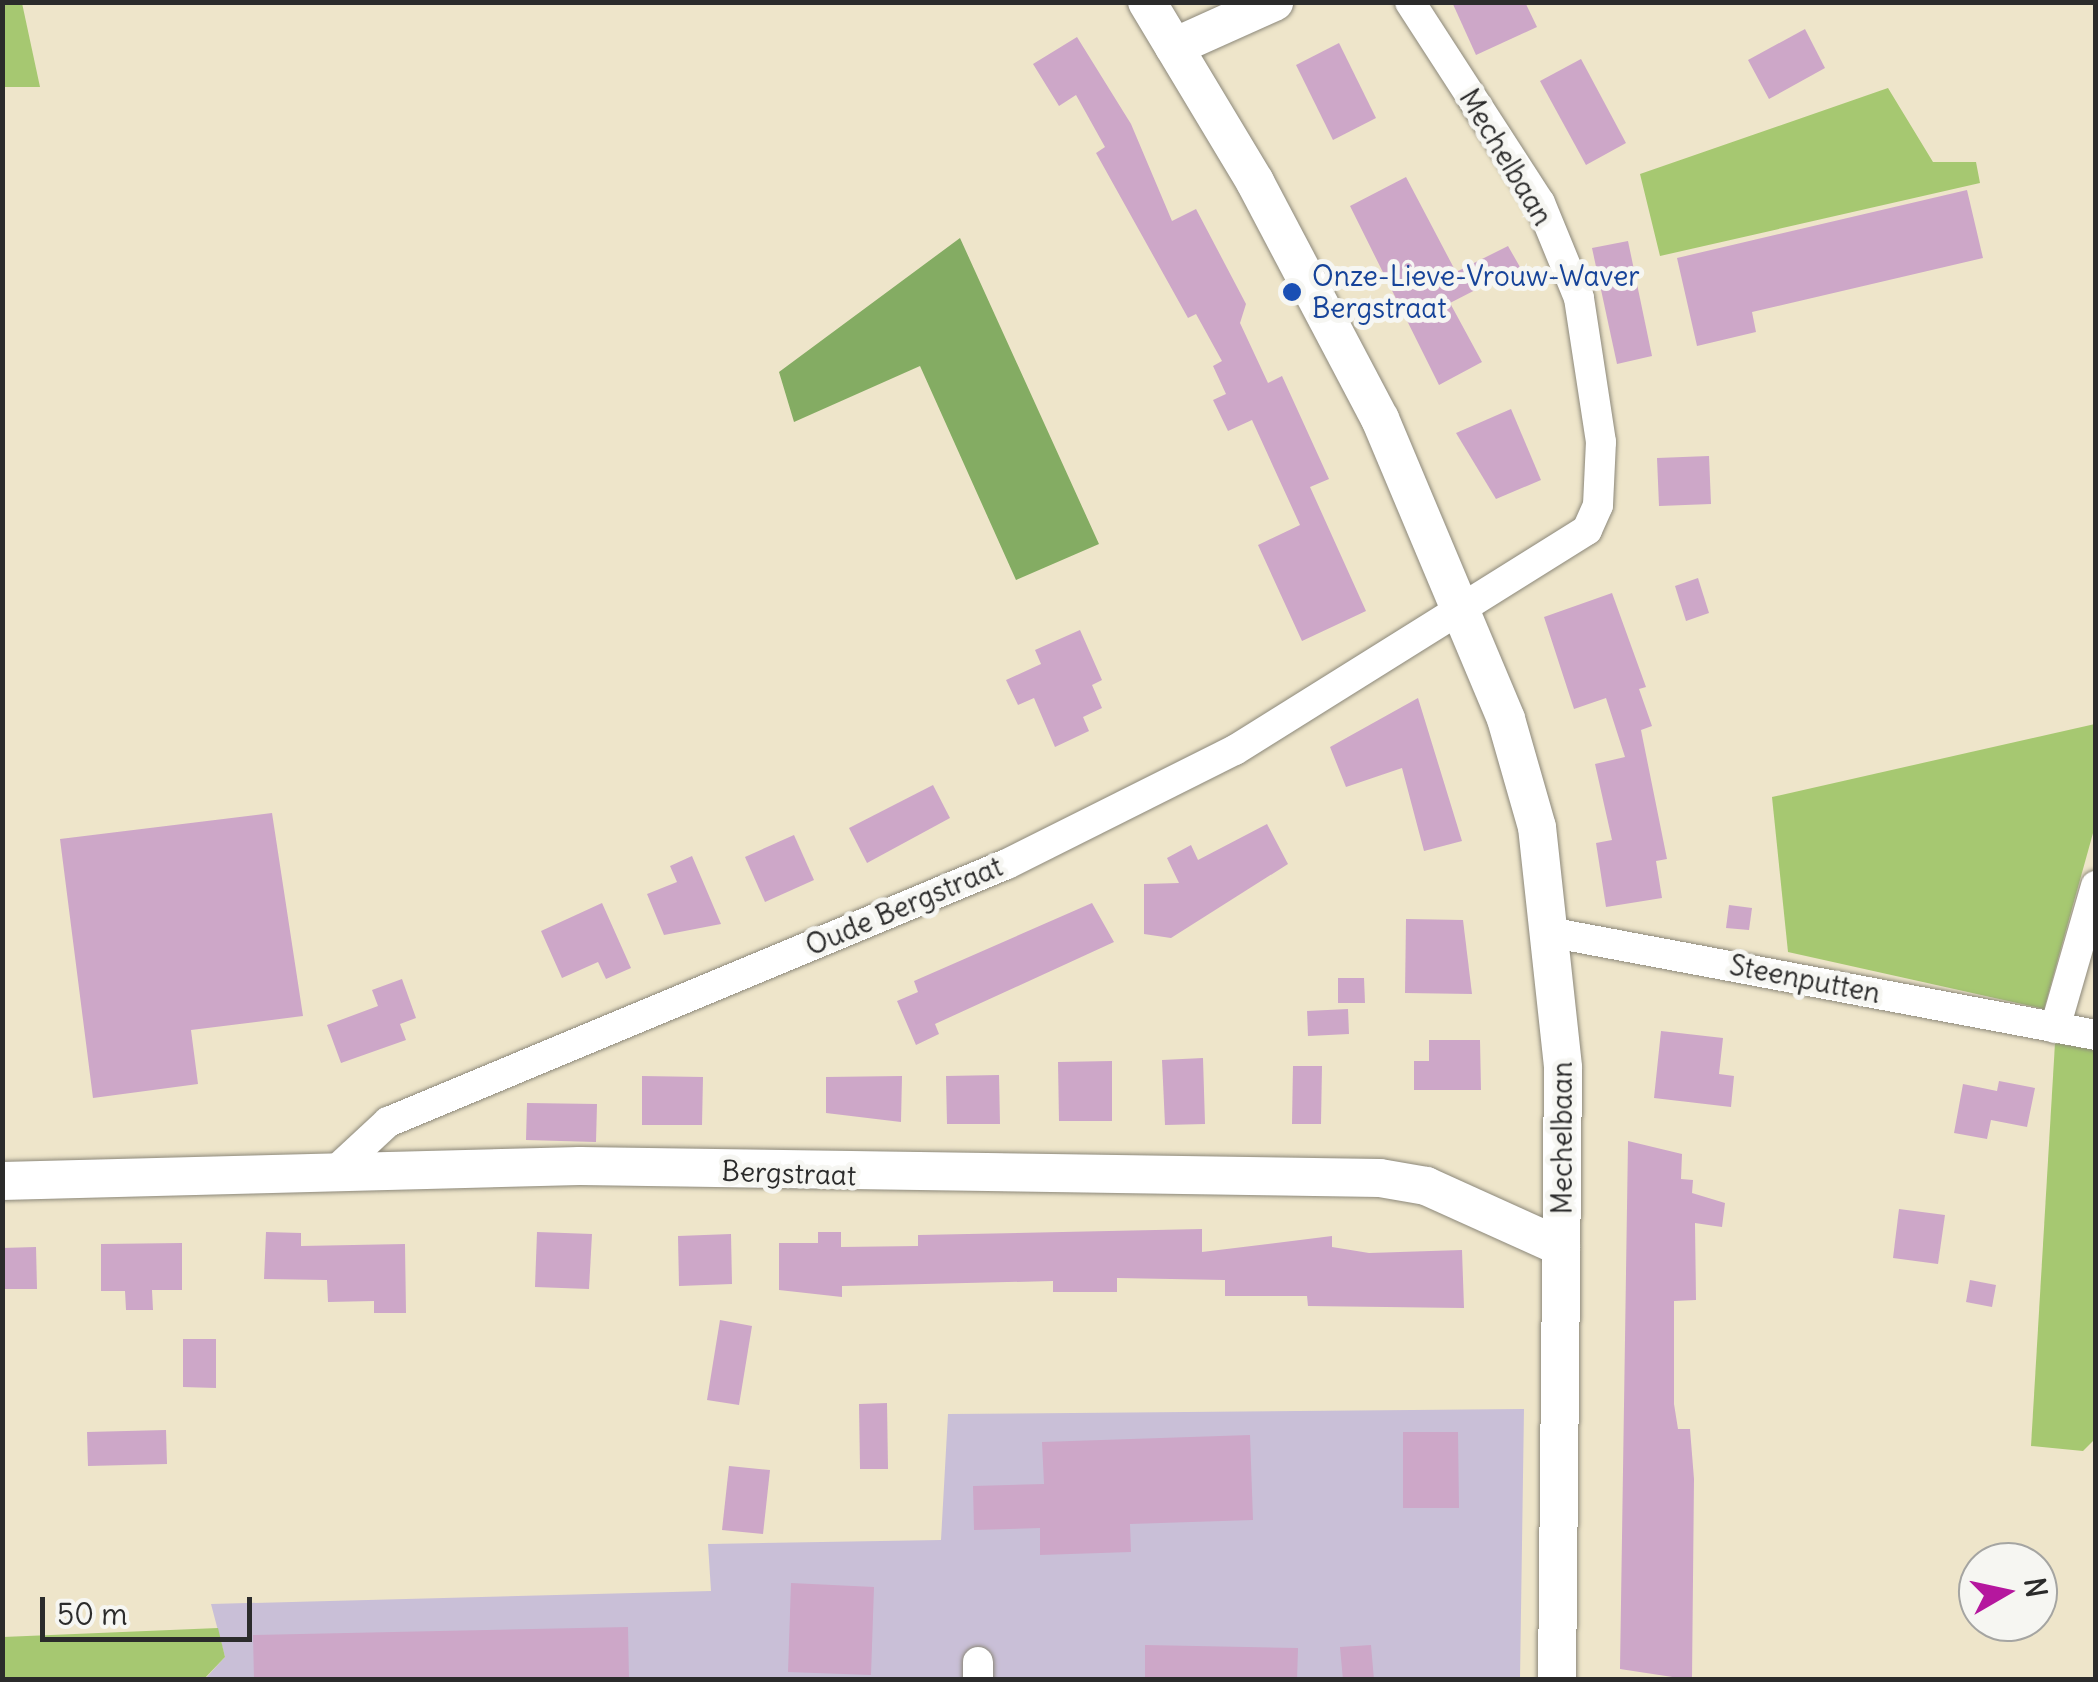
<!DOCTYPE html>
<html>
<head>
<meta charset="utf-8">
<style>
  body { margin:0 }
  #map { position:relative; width:2098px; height:1682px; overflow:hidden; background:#eee5ca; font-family:Delius,sans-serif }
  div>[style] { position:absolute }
  .industrial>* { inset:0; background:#c9bfd7 }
  .green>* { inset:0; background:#a6c871 }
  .forest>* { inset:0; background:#84ac63 }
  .building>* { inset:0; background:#cda7c8 }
  .roads { filter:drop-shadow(0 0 2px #8c887a) drop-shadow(0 0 2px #8c887a) }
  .minor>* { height:30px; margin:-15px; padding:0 15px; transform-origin:15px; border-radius:15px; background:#fff }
  .tertiary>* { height:38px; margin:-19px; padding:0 19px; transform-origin:19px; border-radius:19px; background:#fff }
  .dots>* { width:28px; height:28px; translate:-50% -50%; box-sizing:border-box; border:5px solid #f6f6f2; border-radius:50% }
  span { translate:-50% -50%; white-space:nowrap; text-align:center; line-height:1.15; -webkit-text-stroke:10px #f6f6f2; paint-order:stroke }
  .street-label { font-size:28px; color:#2b2b2b }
  .transit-label { font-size:28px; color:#164399 }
  .left { translate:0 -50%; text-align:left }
  .frame { position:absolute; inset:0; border:5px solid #2b2b2b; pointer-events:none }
  .north { position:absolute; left:1958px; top:1542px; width:100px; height:100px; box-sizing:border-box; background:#f6f6f2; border:2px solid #a5a5a2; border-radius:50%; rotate:81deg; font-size:28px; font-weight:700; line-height:40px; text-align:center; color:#2b2b2b }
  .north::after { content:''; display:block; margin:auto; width:35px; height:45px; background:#b5179e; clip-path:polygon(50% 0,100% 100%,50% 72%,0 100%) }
  .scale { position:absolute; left:40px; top:1597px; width:212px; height:45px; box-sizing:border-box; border:5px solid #2b2b2b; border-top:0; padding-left:12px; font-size:30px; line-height:35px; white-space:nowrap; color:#2b2b2b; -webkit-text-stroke:8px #f6f6f2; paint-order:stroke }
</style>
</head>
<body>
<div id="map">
  <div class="industrial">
    <i style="clip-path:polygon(1524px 1409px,1520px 1679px,204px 1680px,225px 1657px,211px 1604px,711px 1591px,708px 1544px,941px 1540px,948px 1414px)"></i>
  </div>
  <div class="green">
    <i style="clip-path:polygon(2px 3px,22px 3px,40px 87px,3px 87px)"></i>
    <i style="clip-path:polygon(1888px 88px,1933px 162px,1976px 162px,1980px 183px,1660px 256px,1640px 174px)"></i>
    <i style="clip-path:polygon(2095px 724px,2095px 826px,2044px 1009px,1788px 952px,1772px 797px)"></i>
    <i style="clip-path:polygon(2055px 1043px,2095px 1050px,2096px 1438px,2083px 1451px,2031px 1446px)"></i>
    <i style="clip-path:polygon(218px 1628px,225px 1657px,204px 1679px,3px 1679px,3px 1637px)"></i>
  </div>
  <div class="forest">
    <i style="clip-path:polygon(960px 238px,1099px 544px,1016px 580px,920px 366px,794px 422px,779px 372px)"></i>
  </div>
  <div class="building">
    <i style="clip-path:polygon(1452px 2px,1525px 2px,1537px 27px,1476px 55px)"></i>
    <i style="clip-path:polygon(1805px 29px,1825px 68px,1769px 99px,1748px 60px)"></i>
    <i style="clip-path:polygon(1077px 37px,1131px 124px,1172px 221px,1196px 209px,1246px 304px,1240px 323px,1268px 383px,1282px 376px,1329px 479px,1310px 487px,1366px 611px,1302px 641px,1258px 545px,1300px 525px,1252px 420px,1228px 431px,1213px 400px,1226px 394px,1213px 366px,1222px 361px,1196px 314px,1188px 318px,1096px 153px,1105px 147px,1076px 95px,1059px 106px,1033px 64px)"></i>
    <i style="clip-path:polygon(1339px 43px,1376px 118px,1333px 140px,1296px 65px)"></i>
    <i style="clip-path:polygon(1581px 59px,1626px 143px,1586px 165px,1540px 81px)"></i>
    <i style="clip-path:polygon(1406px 177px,1456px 272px,1508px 246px,1520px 267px,1450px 303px,1482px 362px,1439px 385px,1350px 206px)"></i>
    <i style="clip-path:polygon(1967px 190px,1983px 258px,1752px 312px,1756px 332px,1697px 346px,1677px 258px)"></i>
    <i style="clip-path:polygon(1628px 241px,1652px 356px,1617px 364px,1592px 248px)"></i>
    <i style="clip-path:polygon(1511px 409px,1541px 480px,1496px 499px,1456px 433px)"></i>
    <i style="clip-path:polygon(1709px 456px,1711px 504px,1659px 506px,1657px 458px)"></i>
    <i style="clip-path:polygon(1698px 578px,1709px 613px,1686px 621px,1675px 586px)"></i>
    <i style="clip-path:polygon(1612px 593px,1646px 687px,1639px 689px,1652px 726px,1641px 730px,1667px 859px,1656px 861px,1662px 898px,1606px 907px,1596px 843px,1612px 840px,1595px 764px,1625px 757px,1606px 698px,1574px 709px,1544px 617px)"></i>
    <i style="clip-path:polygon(1080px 630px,1102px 680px,1092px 685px,1102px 708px,1083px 717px,1089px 731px,1055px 747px,1034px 698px,1018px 705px,1006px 680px,1041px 664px,1035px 650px)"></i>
    <i style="clip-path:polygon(1418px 698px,1462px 841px,1424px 851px,1402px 768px,1346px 787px,1330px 747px)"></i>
    <i style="clip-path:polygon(933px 785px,950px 818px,867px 863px,849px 828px)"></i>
    <i style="clip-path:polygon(272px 813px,303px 1016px,191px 1030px,198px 1084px,93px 1098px,60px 839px)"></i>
    <i style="clip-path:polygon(1267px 824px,1288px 864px,1171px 938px,1144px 934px,1144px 884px,1179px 883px,1167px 858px,1191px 845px,1198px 860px)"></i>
    <i style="clip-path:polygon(794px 835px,814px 880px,765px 902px,745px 857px)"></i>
    <i style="clip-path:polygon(692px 856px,721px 924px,664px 935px,647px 894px,677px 882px,670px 866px)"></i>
    <i style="clip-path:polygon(602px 903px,631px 968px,606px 979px,598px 962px,562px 978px,541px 931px)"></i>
    <i style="clip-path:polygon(1092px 903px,1114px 942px,935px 1024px,939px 1034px,916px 1045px,897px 1001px,918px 992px,914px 981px)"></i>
    <i style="clip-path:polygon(1729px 905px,1752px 908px,1749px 930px,1726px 928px)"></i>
    <i style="clip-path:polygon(1406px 919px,1463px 920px,1472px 994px,1405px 993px)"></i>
    <i style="clip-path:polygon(1338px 978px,1364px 978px,1365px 1003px,1338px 1003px)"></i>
    <i style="clip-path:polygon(402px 979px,416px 1018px,400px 1024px,406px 1040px,341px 1063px,327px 1025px,378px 1006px,372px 990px)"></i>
    <i style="clip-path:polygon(1348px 1009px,1349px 1034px,1308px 1036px,1307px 1011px)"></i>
    <i style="clip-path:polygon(1661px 1031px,1723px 1038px,1719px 1074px,1734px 1076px,1731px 1107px,1654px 1098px)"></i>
    <i style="clip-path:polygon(1429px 1040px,1480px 1040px,1481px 1090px,1414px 1090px,1414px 1061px,1429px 1061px)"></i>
    <i style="clip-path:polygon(1203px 1058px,1205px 1124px,1165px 1125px,1162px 1060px)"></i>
    <i style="clip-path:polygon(1112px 1061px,1112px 1121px,1059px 1121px,1058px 1062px)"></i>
    <i style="clip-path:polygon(1293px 1066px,1322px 1066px,1321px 1124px,1292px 1124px)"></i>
    <i style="clip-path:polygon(999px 1075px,1000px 1124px,947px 1124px,946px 1076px)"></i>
    <i style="clip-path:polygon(642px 1076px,703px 1077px,702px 1125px,642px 1125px)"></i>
    <i style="clip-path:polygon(902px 1076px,901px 1122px,826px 1113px,826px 1077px)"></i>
    <i style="clip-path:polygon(1999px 1081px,2035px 1088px,2027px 1127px,1991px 1120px,1987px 1139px,1954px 1133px,1963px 1084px,1997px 1091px)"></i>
    <i style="clip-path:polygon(527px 1103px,597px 1104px,596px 1142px,526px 1140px)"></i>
    <i style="clip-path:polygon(1628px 1141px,1682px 1154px,1681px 1179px,1693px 1180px,1692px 1193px,1725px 1203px,1722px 1227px,1695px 1223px,1696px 1300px,1674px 1301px,1674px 1404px,1678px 1429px,1690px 1429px,1694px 1479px,1692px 1680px,1620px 1669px)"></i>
    <i style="clip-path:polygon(1899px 1209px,1945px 1215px,1938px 1264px,1893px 1258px)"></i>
    <i style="clip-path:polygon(1202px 1229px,1202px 1252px,1332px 1236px,1332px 1247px,1369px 1253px,1462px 1250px,1464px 1308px,1308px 1306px,1307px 1296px,1225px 1296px,1225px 1280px,1117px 1278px,1117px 1292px,1053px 1292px,1053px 1281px,842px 1286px,842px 1297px,779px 1290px,779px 1243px,818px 1243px,818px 1232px,841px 1232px,841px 1247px,918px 1246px,918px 1235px)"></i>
    <i style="clip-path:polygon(266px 1232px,301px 1233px,301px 1246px,405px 1244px,406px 1313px,374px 1313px,374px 1301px,328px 1302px,327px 1280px,264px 1279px)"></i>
    <i style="clip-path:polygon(537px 1232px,592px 1234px,589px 1289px,535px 1287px)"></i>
    <i style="clip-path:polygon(731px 1234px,732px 1284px,679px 1286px,678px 1236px)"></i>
    <i style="clip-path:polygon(182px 1243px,182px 1290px,152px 1290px,153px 1310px,126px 1310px,125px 1291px,101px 1291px,101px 1244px)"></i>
    <i style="clip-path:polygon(36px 1247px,37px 1289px,2px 1289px,2px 1248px)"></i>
    <i style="clip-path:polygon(1970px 1280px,1996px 1285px,1992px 1307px,1966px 1302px)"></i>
    <i style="clip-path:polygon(720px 1320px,752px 1326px,739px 1405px,707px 1400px)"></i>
    <i style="clip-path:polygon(183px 1339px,216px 1339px,216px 1388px,183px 1387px)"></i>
    <i style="clip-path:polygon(887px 1403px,888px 1469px,860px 1469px,859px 1404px)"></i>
    <i style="clip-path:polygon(166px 1430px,167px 1464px,88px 1466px,87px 1432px)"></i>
    <i style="clip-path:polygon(1403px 1432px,1458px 1432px,1459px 1508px,1403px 1508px)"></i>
    <i style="clip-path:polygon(1250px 1435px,1253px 1520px,1130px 1524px,1131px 1552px,1040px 1555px,1040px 1528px,974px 1530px,973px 1486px,1044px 1484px,1042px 1442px)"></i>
    <i style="clip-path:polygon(729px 1466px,770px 1470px,763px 1534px,722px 1530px)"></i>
    <i style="clip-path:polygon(791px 1583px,874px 1587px,871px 1675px,788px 1672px)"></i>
    <i style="clip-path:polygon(628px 1627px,629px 1680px,254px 1680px,253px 1635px)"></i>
    <i style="clip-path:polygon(1145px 1645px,1298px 1648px,1297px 1680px,1145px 1680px)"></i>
    <i style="clip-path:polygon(1371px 1645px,1374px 1680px,1343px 1680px,1340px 1647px)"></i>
  </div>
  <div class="roads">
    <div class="minor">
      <i style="left:1554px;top:933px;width:552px;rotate:10.66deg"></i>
      <i style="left:2055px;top:1028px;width:148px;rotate:-73.9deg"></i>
      <i style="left:334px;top:1172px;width:74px;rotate:-42.8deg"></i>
      <i style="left:388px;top:1122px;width:671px;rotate:-22.63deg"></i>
      <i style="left:1007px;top:864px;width:255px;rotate:-26.6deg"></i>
      <i style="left:1235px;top:750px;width:415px;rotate:-32deg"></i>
      <i style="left:1587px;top:530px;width:27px;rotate:-66deg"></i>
      <i style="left:1598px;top:505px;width:63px;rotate:-87.3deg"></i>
      <i style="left:1601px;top:442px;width:146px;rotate:-98.7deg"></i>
      <i style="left:1579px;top:298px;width:103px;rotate:-112.3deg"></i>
      <i style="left:1540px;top:203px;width:239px;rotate:-122.9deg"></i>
      <i style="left:978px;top:1680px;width:18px;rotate:-90deg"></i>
    </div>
    <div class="tertiary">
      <i style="left:1147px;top:2px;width:210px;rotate:59deg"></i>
      <i style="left:1255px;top:182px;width:268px;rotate:62.2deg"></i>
      <i style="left:1380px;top:419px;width:325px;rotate:67.2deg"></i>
      <i style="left:1506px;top:719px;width:112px;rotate:74deg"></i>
      <i style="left:1537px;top:827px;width:242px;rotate:83.8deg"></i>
      <i style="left:1563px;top:1068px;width:612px;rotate:90.56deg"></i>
      <i style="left:1174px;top:47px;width:110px;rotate:-24.2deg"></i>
      <i style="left:2px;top:1181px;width:578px;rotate:-1.49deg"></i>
      <i style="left:580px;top:1166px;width:800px;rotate:0.86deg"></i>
      <i style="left:1380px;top:1178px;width:47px;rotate:9.9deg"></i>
      <i style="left:1426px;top:1186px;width:148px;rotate:24.3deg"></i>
    </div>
  </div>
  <div class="dots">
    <i style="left:1292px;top:292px;background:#1a4fb4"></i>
  </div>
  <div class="street-label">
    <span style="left:1506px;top:157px;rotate:59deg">Mechelbaan</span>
    <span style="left:904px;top:906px;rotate:-23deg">Oude Bergstraat</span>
    <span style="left:1805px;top:979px;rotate:11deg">Steenputten</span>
    <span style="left:1562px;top:1138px;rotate:-90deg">Mechelbaan</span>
    <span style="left:789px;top:1173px;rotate:2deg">Bergstraat</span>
  </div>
  <div class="transit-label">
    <span class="left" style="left:1312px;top:292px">Onze-Lieve-Vrouw-Waver<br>Bergstraat</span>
  </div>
  <div class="frame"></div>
  <div class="north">N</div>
  <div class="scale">50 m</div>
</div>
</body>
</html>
